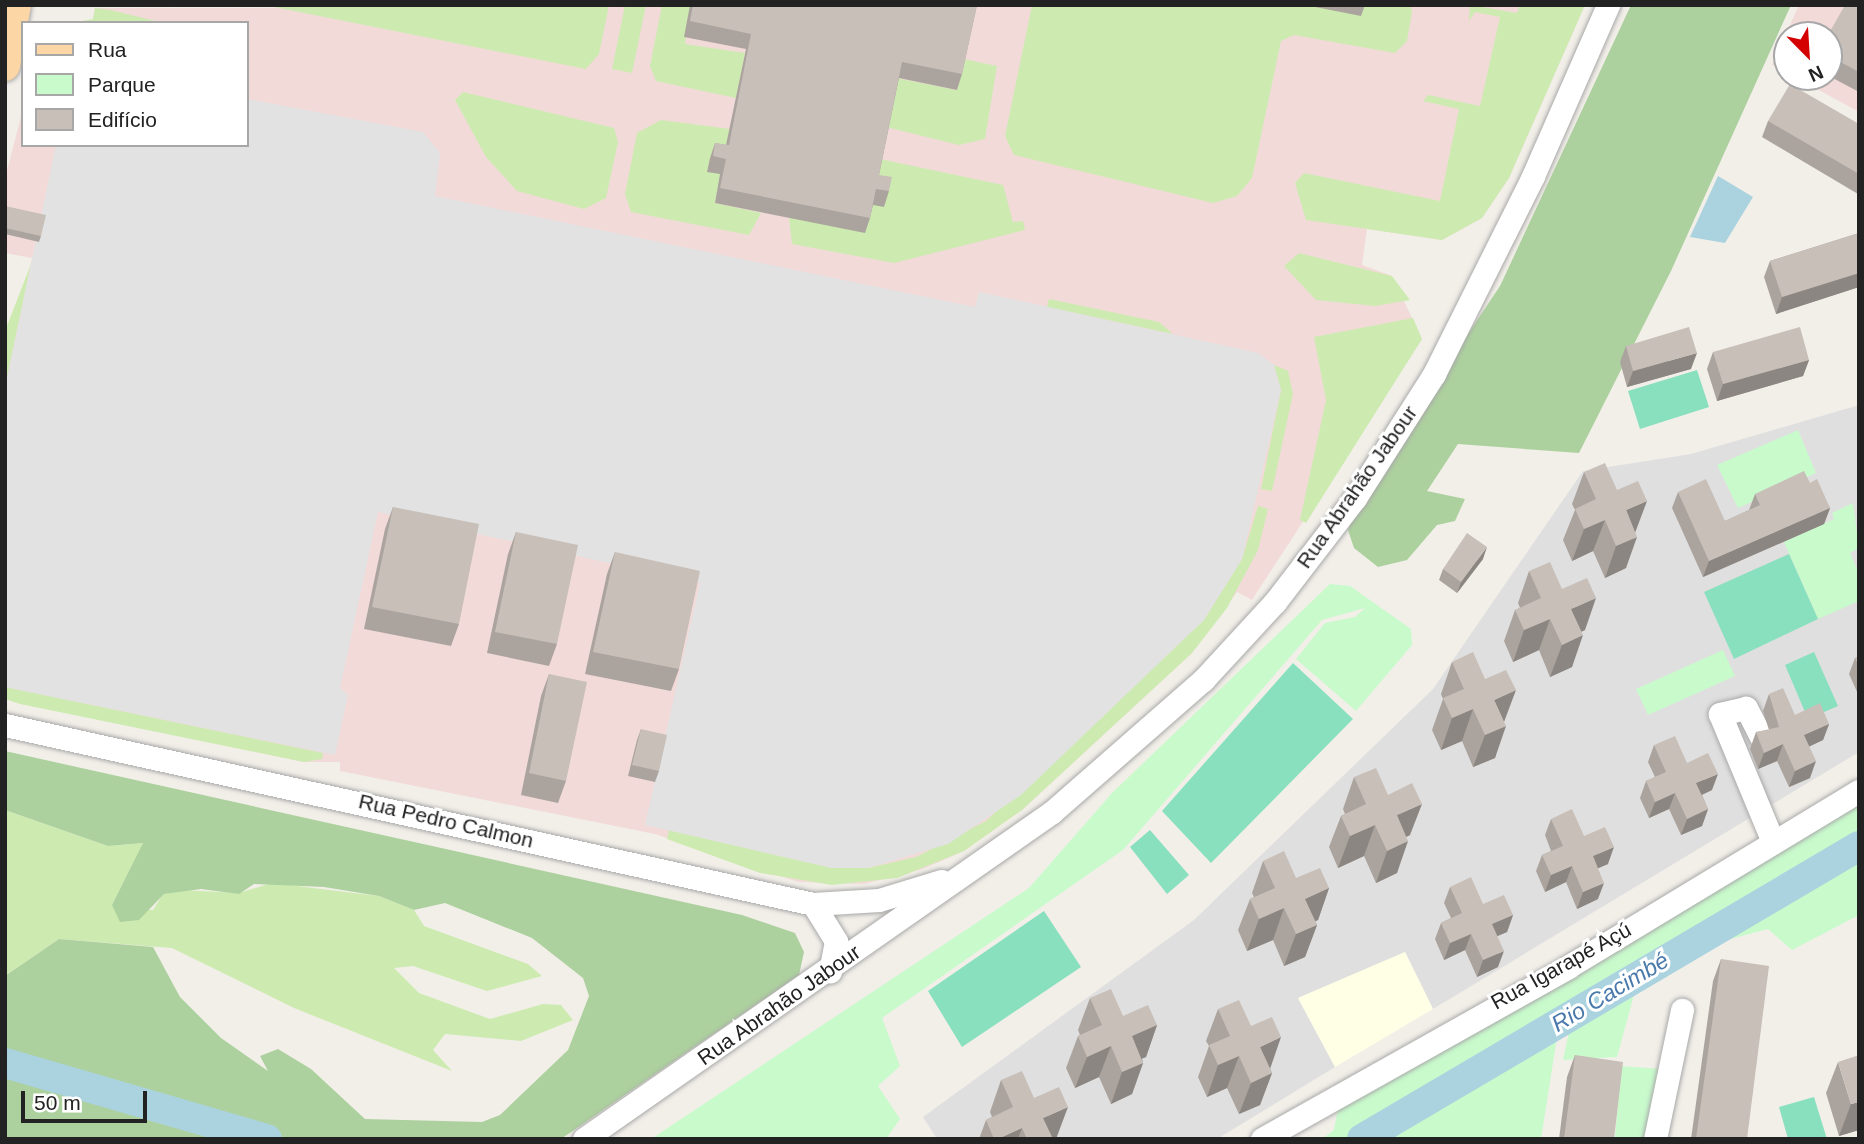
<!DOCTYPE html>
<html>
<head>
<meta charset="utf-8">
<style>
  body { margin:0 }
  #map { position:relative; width:1864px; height:1144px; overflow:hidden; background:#f2efe9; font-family:Helvetica,sans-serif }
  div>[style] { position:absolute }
  .residential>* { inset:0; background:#e0dfdf }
  .commercial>* { inset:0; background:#f2dad9 }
  .education>* { inset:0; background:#ffffe5 }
  .grass>* { inset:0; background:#cdebb0 }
  .forest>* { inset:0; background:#add19e }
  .park>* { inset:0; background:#c8facc }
  .pitch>* { inset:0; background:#88e0be }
  .parking>* { inset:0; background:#e2e2e2 }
  .water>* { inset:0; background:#aad3df }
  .river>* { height:30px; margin:-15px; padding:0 15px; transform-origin:15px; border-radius:15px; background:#aad3df }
  .roads { filter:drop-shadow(0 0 2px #a9a9a9) drop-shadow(0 0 2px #a9a9a9) }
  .minor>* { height:23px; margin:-11.5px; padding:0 11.5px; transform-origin:11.5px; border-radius:11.5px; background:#fff }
  .major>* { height:30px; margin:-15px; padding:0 15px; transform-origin:15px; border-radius:15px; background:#fcd6a4 }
  .wall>* { inset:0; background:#aba49e }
  .shaded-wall>* { inset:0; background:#8b8681 }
  .building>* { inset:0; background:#c7bfb8 }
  span { translate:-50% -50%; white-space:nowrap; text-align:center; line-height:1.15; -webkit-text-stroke:6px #fff; paint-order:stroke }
  .street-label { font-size:21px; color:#222 }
  .water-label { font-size:23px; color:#4a7aab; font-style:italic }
  .frame { position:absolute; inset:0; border:7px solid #222; pointer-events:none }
  .legend { position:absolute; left:21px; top:21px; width:228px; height:126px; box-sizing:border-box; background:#fff; border:2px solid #a7a7a7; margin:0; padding:9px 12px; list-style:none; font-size:21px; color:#222 }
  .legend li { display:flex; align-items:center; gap:14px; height:35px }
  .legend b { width:35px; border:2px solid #a7a7a7 }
  .north { position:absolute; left:1773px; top:21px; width:70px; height:70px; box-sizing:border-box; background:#fff; border:2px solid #a7a7a7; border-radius:50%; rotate:156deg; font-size:19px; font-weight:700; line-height:28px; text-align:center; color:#222 }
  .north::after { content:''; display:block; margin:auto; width:24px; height:32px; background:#d40000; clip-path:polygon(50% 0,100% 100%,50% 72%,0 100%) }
  .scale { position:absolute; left:21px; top:1091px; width:126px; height:32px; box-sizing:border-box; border:4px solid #222; border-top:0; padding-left:9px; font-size:21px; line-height:24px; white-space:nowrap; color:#222; -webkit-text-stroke:5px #fff; paint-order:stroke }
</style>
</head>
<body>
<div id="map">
  <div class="residential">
    <i style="clip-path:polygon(1859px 405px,1859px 752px,1433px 1009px,1405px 952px,1298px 998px,1335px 1067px,1217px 1139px,937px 1139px,923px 1117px,1194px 920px,1433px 689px,1583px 471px,1691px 454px)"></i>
  </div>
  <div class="commercial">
    <i style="clip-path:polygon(1585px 5px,1509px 178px,1482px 218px,1442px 240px,1367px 229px,1362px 265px,1392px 276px,1422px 339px,1252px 600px,1237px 592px,1192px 653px,1022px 810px,964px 851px,923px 869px,864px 884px,798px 882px,655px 834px,340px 771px,340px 762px,304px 762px,5px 699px,5px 374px,32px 258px,5px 253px,5px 178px,23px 109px,23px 145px,247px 145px,247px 23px,92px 23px,95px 8px)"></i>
    <i style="clip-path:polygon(1799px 5px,1859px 5px,1859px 112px,1795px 77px,1829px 77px,1829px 35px,1787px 35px,1787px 73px,1772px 65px)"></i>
  </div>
  <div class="education">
    <i style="clip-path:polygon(1405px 952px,1433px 1009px,1335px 1067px,1298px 998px)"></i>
  </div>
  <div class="grass">
    <i style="clip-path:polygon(264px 5px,609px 5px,599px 54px,586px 69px)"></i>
    <i style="clip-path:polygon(625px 5px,646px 5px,632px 73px,612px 69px)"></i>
    <i style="clip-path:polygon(662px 5px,691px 5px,685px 44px,745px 53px,736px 98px,656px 81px,650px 66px)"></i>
    <i style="clip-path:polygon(1032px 5px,1410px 5px,1412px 12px,1407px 41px,1395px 53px,1294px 35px,1281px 41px,1252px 178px,1237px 196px,1213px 203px,1014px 155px,1005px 136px)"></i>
    <i style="clip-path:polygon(1470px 5px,1517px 13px,1520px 5px,1585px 5px,1509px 178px,1482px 218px,1442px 240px,1306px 220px,1295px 183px,1304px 173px,1440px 201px,1459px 109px,1423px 101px,1428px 95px,1480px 106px,1500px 17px,1475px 12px,1469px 21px)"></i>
    <i style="clip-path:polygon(95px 8px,111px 10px,163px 23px,72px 23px,93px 19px)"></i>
    <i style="clip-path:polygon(963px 59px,997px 66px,985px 139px,959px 145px,886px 127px,896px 78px,956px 90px)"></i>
    <i style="clip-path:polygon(463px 92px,614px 128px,618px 142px,606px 198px,584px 209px,517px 191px,486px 157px,455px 100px)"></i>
    <i style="clip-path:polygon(661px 120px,730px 129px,715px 203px,761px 213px,749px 235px,631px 212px,625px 194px,637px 133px)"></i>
    <i style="clip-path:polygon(880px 159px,1003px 185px,1013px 222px,1023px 221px,1025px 230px,894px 263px,792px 244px,789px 218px,873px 190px)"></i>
    <i style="clip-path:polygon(1299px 253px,1392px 276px,1410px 300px,1375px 306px,1316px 300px,1284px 266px)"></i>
    <i style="clip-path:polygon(31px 264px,9px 368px,5px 388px,5px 331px)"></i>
    <i style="clip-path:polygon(1049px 299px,1159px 322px,1173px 334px,1047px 307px)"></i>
    <i style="clip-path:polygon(1413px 318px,1422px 339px,1306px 523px,1300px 520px,1326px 400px,1314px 337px)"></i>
    <i style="clip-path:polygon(1274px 365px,1288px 371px,1293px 394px,1272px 491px,1261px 489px,1281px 390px)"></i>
    <i style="clip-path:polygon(1258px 506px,1268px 509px,1258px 550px,1227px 608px,1192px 653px,1022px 810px,964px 851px,897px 878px,832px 885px,760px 873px,667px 839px,669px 830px,832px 868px,868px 868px,916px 857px,986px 821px,1204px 620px,1242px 559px)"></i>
    <i style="clip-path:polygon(5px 687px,323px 753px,322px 759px,304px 762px,20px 704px,5px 699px)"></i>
    <i style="clip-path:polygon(5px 810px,108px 846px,144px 843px,112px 905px,153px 910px,163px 894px,182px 890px,239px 893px,272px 883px,379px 896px,414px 910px,424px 926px,528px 964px,542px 976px,487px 991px,413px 966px,394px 968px,419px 993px,490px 1019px,543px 1004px,561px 1005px,573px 1020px,521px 1041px,445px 1034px,433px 1050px,452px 1071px,294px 1008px,172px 948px,59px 939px,5px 976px)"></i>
  </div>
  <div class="forest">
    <i style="clip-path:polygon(1631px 5px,1791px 5px,1671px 271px,1579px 453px,1458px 444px,1427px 491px,1465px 499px,1455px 521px,1437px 525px,1407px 560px,1378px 567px,1354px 548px,1348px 530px,1361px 494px,1500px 286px)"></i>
    <i style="clip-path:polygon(5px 751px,742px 915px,795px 933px,804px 952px,799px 975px,561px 1139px,5px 1139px,5px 976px,59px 939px,153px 947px,180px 997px,221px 1038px,268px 1071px,260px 1056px,278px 1049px,311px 1069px,365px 1119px,482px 1122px,500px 1115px,568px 1050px,589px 996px,583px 978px,532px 938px,445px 903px,414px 910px,379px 896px,324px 887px,254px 884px,239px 894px,201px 889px,164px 894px,139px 920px,120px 922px,112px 905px,143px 843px,108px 846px,5px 810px)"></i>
  </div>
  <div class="park">
    <i style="clip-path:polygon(1798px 430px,1816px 473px,1738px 508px,1717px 465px)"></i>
    <i style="clip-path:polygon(1853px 503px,1859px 548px,1850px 553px,1859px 574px,1859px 601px,1818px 619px,1784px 542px,1834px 519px,1832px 513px)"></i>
    <i style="clip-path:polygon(1330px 584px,1350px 586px,1411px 629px,1412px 645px,1356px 711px,1296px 659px,1325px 623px,1355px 617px,1365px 608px,1322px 620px,1123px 850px,882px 1018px,900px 1066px,878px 1086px,900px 1119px,886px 1139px,651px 1139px,1029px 888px,1112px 793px)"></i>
    <i style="clip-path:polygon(1723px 650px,1735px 676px,1648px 715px,1636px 689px)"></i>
    <i style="clip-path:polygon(1859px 790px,1859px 915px,1792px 950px,1768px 929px,1696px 948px,1558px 1031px,1541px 1139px,1322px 1139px,1334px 1130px,1340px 1097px)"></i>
    <i style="clip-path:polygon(1634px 995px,1617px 1057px,1563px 1060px,1569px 1032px)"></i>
    <i style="clip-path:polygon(1621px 1066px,1662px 1069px,1653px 1139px,1615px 1139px)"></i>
  </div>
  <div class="pitch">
    <i style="clip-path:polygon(1697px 370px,1709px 407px,1640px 429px,1628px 391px)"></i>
    <i style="clip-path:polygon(1789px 554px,1818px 619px,1734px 659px,1704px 592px)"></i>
    <i style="clip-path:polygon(1814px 652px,1838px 706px,1808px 719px,1785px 665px)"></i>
    <i style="clip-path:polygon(1293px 663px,1353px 719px,1211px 863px,1162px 811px)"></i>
    <i style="clip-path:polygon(1150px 830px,1189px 875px,1167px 894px,1130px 847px)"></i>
    <i style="clip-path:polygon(1044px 911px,1081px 967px,962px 1047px,928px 991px)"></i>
    <i style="clip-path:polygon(1814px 1097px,1827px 1139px,1788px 1139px,1779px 1107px)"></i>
  </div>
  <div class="parking">
    <i style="clip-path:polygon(247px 99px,423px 132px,440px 153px,435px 196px,975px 307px,979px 292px,1258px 353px,1274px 365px,1281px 390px,1242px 559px,1204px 620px,1021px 795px,948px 844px,868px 868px,832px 868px,645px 825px,700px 583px,378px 512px,340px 688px,348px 695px,335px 755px,5px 687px,5px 388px,56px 145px,247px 145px)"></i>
  </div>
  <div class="water">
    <i style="clip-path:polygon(1718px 176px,1753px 197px,1725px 243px,1690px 237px)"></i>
  </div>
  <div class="river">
    <i style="left:5px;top:1063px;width:273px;rotate:16.2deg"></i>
    <i style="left:1362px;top:1139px;width:577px;rotate:-30.52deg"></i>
  </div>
  <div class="roads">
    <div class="minor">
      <i style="left:5px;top:725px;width:828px;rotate:12.49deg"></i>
      <i style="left:813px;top:904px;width:66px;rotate:-3.5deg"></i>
      <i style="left:879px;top:900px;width:65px;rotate:-17deg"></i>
      <i style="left:1761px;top:737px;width:33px;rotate:-117deg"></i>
      <i style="left:1746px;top:708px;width:27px;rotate:167deg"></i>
      <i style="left:1720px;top:714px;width:139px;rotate:67.5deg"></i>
      <i style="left:813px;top:904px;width:44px;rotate:58.1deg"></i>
      <i style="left:836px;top:941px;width:31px;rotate:101deg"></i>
      <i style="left:584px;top:1139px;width:571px;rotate:-34.94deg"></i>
      <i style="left:1052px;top:812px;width:201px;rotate:-41.2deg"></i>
      <i style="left:1203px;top:680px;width:106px;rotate:-47.3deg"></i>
      <i style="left:1275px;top:602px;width:131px;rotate:-52.4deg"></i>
      <i style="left:1355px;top:498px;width:147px;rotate:-57.5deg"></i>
      <i style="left:1434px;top:374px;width:221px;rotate:-63.4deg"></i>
      <i style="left:1533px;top:176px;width:187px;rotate:-66.3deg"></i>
      <i style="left:1262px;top:1139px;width:351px;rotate:-29.3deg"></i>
      <i style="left:1568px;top:967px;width:340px;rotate:-31.2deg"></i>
      <i style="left:1655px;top:1139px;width:132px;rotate:-78.2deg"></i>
    </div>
    <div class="major">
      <i style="left:5px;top:66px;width:62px;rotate:-79.8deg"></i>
    </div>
  </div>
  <div class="wall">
    <i style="clip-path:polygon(690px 5px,977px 5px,962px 74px,957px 90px,899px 78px,879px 175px,889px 191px,884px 207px,873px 205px,870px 218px,865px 233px,715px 203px,720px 174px,707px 172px,710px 158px,715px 143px,726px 145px,746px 49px,684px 37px)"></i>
    <i style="clip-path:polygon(1305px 5px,1365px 5px,1361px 16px)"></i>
    <i style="clip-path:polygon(1859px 5px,1859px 92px,1829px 76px,1829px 35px)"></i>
    <i style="clip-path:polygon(1768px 121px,1859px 124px,1858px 194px,1762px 137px)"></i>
    <i style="clip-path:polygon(5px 206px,41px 236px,39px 242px,5px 234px)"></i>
    <i style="clip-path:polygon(1859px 233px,1859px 287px,1776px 314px,1764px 277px,1770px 261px)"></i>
    <i style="clip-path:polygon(1626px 346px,1691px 369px,1627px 387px,1620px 362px)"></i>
    <i style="clip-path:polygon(1713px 352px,1809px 360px,1803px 376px,1717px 401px,1707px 369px)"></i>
    <i style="clip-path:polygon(1584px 472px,1635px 532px,1626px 568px,1605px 578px,1593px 551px,1572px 561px,1563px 540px,1575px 510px,1572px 504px)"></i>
    <i style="clip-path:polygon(1810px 483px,1830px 508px,1824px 524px,1703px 577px,1672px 508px,1678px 492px,1725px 521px,1749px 510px,1755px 494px)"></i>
    <i style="clip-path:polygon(393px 507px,459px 624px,451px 646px,364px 629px,385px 529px)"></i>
    <i style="clip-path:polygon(516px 532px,557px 644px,549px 666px,487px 653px,508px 554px)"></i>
    <i style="clip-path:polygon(615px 552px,679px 669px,671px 691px,585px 674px,607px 574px)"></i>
    <i style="clip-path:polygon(1483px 559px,1457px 593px,1439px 580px,1443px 569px)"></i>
    <i style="clip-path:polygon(1529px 571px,1562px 589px,1585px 630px,1581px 632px,1572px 667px,1550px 677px,1539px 650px,1513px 662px,1504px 641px,1515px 610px,1520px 608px,1518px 603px)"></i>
    <i style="clip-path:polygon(1859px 656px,1859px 694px,1858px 694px,1849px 674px,1855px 658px)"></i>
    <i style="clip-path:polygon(1452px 662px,1504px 721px,1495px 758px,1473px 767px,1462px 741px,1441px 750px,1432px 730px,1443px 699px,1441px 694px)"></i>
    <i style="clip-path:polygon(549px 674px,566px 781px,558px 803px,521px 795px,541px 696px)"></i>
    <i style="clip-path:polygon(1769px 694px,1795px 715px,1829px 724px,1823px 740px,1809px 746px,1810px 778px,1789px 787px,1777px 761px,1758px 769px,1750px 749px,1756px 732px,1769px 730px,1763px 711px)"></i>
    <i style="clip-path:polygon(641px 729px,659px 771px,655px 782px,628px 776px,637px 740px)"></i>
    <i style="clip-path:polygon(1654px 745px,1687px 763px,1712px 790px,1702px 795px,1708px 809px,1702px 826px,1681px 835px,1669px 809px,1649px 818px,1640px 798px,1646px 781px,1655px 777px,1648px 762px)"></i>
    <i style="clip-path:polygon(1354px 777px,1388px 795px,1410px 835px,1406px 837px,1397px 873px,1376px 883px,1364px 856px,1338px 868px,1329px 847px,1341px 816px,1345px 814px,1343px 809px)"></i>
    <i style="clip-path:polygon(1551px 819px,1584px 836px,1608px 864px,1598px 868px,1598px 899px,1577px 909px,1566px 882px,1545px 892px,1536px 871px,1542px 855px,1551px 851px,1545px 835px)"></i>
    <i style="clip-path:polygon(1263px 861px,1296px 878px,1329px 888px,1318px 920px,1315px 921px,1317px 925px,1305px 957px,1284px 966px,1273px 940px,1247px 951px,1238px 930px,1250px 899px,1254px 897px,1252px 893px)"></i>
    <i style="clip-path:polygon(1450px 887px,1483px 904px,1513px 915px,1507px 932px,1497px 936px,1498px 967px,1477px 977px,1465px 950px,1444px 960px,1435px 939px,1441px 923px,1451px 918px,1444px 903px)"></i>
    <i style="clip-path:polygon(1721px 959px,1747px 1139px,1691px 1139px,1713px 981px)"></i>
    <i style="clip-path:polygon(1090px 998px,1123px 1016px,1157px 1025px,1146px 1057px,1142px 1058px,1143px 1063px,1132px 1094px,1111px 1104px,1099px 1077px,1075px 1088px,1066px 1068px,1078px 1036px,1080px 1035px,1078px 1030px)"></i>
    <i style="clip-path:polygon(1218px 1009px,1251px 1026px,1272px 1073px,1260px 1105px,1239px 1114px,1227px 1088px,1207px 1097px,1198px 1077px,1209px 1046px,1206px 1041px)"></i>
    <i style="clip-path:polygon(1575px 1055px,1614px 1139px,1559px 1139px,1567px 1077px)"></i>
    <i style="clip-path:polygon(1838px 1062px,1859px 1130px,1839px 1136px,1826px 1093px)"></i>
    <i style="clip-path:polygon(1001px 1080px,1034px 1098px,1056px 1139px,979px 1139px,986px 1120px,992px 1117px,990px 1112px)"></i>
  </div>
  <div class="shaded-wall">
    <i style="clip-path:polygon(1859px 273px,1859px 287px,1776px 314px,1782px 297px)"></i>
    <i style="clip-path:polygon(1697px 353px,1691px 369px,1627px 387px,1633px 371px)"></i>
    <i style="clip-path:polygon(1809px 360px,1803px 376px,1717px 401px,1723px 384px)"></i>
    <i style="clip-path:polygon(1647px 501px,1635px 533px,1626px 510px)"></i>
    <i style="clip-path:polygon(1830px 508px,1824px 524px,1703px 577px,1709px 561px)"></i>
    <i style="clip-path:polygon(1605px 520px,1593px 551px,1572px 561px,1584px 529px)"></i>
    <i style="clip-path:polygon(1637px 537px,1626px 568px,1605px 578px,1616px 546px)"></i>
    <i style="clip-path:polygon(1487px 547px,1483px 559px,1457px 593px,1461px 582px)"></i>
    <i style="clip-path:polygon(1596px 598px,1585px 630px,1560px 641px,1571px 609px)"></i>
    <i style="clip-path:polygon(1550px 619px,1539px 650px,1513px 662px,1524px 630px)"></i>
    <i style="clip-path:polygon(1583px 635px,1572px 667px,1550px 677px,1562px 645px)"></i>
    <i style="clip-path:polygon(1516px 690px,1504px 722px,1494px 700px)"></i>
    <i style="clip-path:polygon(1473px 709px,1462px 741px,1441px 750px,1452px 718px)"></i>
    <i style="clip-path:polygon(1829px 724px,1823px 740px,1798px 752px,1804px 735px)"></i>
    <i style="clip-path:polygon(1506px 726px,1495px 758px,1473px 767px,1485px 735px)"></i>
    <i style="clip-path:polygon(1783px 744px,1777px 761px,1758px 769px,1764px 753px)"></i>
    <i style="clip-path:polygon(1816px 761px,1810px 778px,1789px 787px,1795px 771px)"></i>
    <i style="clip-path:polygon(1718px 774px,1712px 790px,1690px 800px,1696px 783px)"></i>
    <i style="clip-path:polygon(1675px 793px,1669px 809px,1649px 818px,1655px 802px)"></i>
    <i style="clip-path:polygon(1422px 804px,1410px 835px,1385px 847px,1397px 815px)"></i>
    <i style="clip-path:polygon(1708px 809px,1702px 826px,1681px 835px,1687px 819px)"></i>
    <i style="clip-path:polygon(1375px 825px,1364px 856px,1338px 868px,1350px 836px)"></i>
    <i style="clip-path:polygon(1408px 841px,1397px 873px,1376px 883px,1387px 851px)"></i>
    <i style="clip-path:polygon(1614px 847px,1608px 864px,1587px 873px,1593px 856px)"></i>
    <i style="clip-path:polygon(1572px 866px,1566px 882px,1545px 892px,1551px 875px)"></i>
    <i style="clip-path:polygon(1604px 883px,1598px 899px,1577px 909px,1583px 892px)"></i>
    <i style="clip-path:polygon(1329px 888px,1318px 920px,1294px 931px,1305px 899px)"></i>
    <i style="clip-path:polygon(1284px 908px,1273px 940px,1247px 951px,1259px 919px)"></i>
    <i style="clip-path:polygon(1513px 915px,1507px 932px,1486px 941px,1492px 924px)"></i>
    <i style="clip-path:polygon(1317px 925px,1305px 957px,1284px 966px,1296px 934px)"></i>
    <i style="clip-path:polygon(1471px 934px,1465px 950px,1444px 960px,1450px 943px)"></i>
    <i style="clip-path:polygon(1504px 951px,1498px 967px,1477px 977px,1483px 960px)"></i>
    <i style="clip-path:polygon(1157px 1025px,1146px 1057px,1120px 1068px,1132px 1036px)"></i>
    <i style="clip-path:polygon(1281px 1037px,1270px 1069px,1260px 1047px)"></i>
    <i style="clip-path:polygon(1111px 1046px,1099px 1077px,1075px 1088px,1087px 1057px)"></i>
    <i style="clip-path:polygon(1239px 1056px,1227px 1088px,1207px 1097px,1218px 1065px)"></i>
    <i style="clip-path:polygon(1143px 1063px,1132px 1094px,1111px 1104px,1122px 1072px)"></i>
    <i style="clip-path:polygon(1272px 1073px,1260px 1105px,1239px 1114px,1251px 1083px)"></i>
    <i style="clip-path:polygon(1859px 1102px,1859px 1130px,1839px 1136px,1851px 1104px)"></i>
    <i style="clip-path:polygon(1068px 1107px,1056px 1139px,1036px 1139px,1043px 1118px)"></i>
    <i style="clip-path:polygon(1022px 1128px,1018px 1139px,998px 1139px)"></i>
  </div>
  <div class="building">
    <i style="clip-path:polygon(693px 5px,977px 5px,962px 74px,902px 62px,879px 175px,892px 177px,889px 191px,876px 189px,870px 218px,720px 188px,726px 159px,713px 156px,715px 143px,729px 145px,751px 34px,690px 21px)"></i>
    <i style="clip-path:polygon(1845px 5px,1859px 5px,1859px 72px,1829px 56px,1829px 35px,1828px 35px)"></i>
    <i style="clip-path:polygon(1790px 84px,1859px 124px,1859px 174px,1768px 121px)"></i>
    <i style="clip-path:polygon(5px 206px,46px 215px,41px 236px,5px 228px)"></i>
    <i style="clip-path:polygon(1859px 233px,1859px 273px,1782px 297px,1770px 261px)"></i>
    <i style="clip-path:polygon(1689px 327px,1697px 353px,1633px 371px,1626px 346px)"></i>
    <i style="clip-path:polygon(1800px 327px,1809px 360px,1723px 384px,1713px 352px)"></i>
    <i style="clip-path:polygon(1605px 463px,1617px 490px,1638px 481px,1647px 501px,1626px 510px,1637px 537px,1616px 546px,1605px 520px,1584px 529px,1575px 509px,1596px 499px,1584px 472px)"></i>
    <i style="clip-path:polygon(1804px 471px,1810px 483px,1817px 479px,1830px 508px,1709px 561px,1678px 492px,1706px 479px,1725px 521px,1760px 505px,1755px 494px)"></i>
    <i style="clip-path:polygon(393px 507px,479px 524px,459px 624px,372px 607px)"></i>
    <i style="clip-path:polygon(516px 532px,578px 545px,557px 644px,495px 632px)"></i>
    <i style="clip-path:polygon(1467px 533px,1487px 547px,1461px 582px,1443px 569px)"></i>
    <i style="clip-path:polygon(615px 552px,700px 571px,679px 669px,593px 652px)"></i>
    <i style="clip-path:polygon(1550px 562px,1562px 589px,1587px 578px,1596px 598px,1571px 609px,1583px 635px,1562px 645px,1550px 619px,1524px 630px,1515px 610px,1541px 598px,1529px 571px)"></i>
    <i style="clip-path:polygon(1473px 652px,1485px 679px,1506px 670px,1516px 690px,1494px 700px,1506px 726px,1485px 735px,1473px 709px,1452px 718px,1443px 698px,1464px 689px,1452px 662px)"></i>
    <i style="clip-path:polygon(1859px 656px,1859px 666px,1855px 658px)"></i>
    <i style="clip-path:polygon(549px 674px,587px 682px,566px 781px,529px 773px)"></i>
    <i style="clip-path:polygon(1783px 688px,1795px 715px,1820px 703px,1829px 724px,1804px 735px,1816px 761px,1795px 771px,1783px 744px,1764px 753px,1756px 732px,1779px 727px,1769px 694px)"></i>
    <i style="clip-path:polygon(641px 729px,667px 735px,659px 771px,632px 765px)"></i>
    <i style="clip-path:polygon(1675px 736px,1687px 763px,1708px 753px,1718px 774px,1696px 783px,1708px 809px,1687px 819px,1675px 793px,1655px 802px,1646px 781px,1666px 772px,1654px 745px)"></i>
    <i style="clip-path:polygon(1376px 768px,1388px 795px,1412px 783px,1422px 804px,1397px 815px,1408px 841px,1387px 851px,1375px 825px,1350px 836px,1341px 816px,1366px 804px,1354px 777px)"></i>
    <i style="clip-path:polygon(1572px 809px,1584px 836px,1605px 827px,1614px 847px,1593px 856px,1604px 883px,1583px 892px,1572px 866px,1551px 875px,1542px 855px,1563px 846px,1551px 819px)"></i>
    <i style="clip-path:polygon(1284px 851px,1296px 878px,1320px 868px,1329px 888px,1305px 899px,1317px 925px,1296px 934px,1284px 908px,1259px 919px,1250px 899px,1275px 888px,1263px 861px)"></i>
    <i style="clip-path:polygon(1471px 877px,1483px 904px,1504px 895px,1513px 915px,1492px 924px,1504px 951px,1483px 960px,1471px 934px,1450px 943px,1441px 923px,1462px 913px,1450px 887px)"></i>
    <i style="clip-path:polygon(1721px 959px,1769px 966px,1747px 1139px,1696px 1139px)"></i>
    <i style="clip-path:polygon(1111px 989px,1123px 1016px,1148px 1005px,1157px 1025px,1132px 1036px,1143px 1063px,1122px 1072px,1111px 1046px,1087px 1057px,1078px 1036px,1102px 1025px,1090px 998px)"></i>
    <i style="clip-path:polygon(1239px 1000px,1251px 1026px,1272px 1017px,1281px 1037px,1260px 1047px,1272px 1073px,1251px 1083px,1239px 1056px,1218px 1065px,1209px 1045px,1230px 1036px,1218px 1009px)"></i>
    <i style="clip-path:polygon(1575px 1055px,1623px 1062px,1614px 1139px,1564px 1139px)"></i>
    <i style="clip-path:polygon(1859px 1055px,1859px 1102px,1851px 1104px,1838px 1062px)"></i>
    <i style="clip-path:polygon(1022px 1071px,1034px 1098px,1059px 1087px,1068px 1107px,1043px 1118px,1053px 1139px,1027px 1139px,1022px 1128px,998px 1139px,994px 1139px,986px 1120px,1013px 1107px,1001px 1080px)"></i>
  </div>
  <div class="street-label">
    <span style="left:1357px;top:487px;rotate:-55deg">Rua Abrahão Jabour</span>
    <span style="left:446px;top:821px;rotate:13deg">Rua Pedro Calmon</span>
    <span style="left:1561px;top:966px;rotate:-29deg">Rua Igarapé Açú</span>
    <span style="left:779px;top:1005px;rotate:-35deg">Rua Abrahão Jabour</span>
  </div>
  <div class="water-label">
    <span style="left:1610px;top:992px;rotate:-31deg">Rio Cacimbé</span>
  </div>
  <div class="frame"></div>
  <ul class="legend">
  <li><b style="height:9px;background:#fcd6a4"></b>Rua</li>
  <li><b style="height:19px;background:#c8facc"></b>Parque</li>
  <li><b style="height:19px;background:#c7bfb8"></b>Edifício</li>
  </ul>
  <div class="north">N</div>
  <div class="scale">50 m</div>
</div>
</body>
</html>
